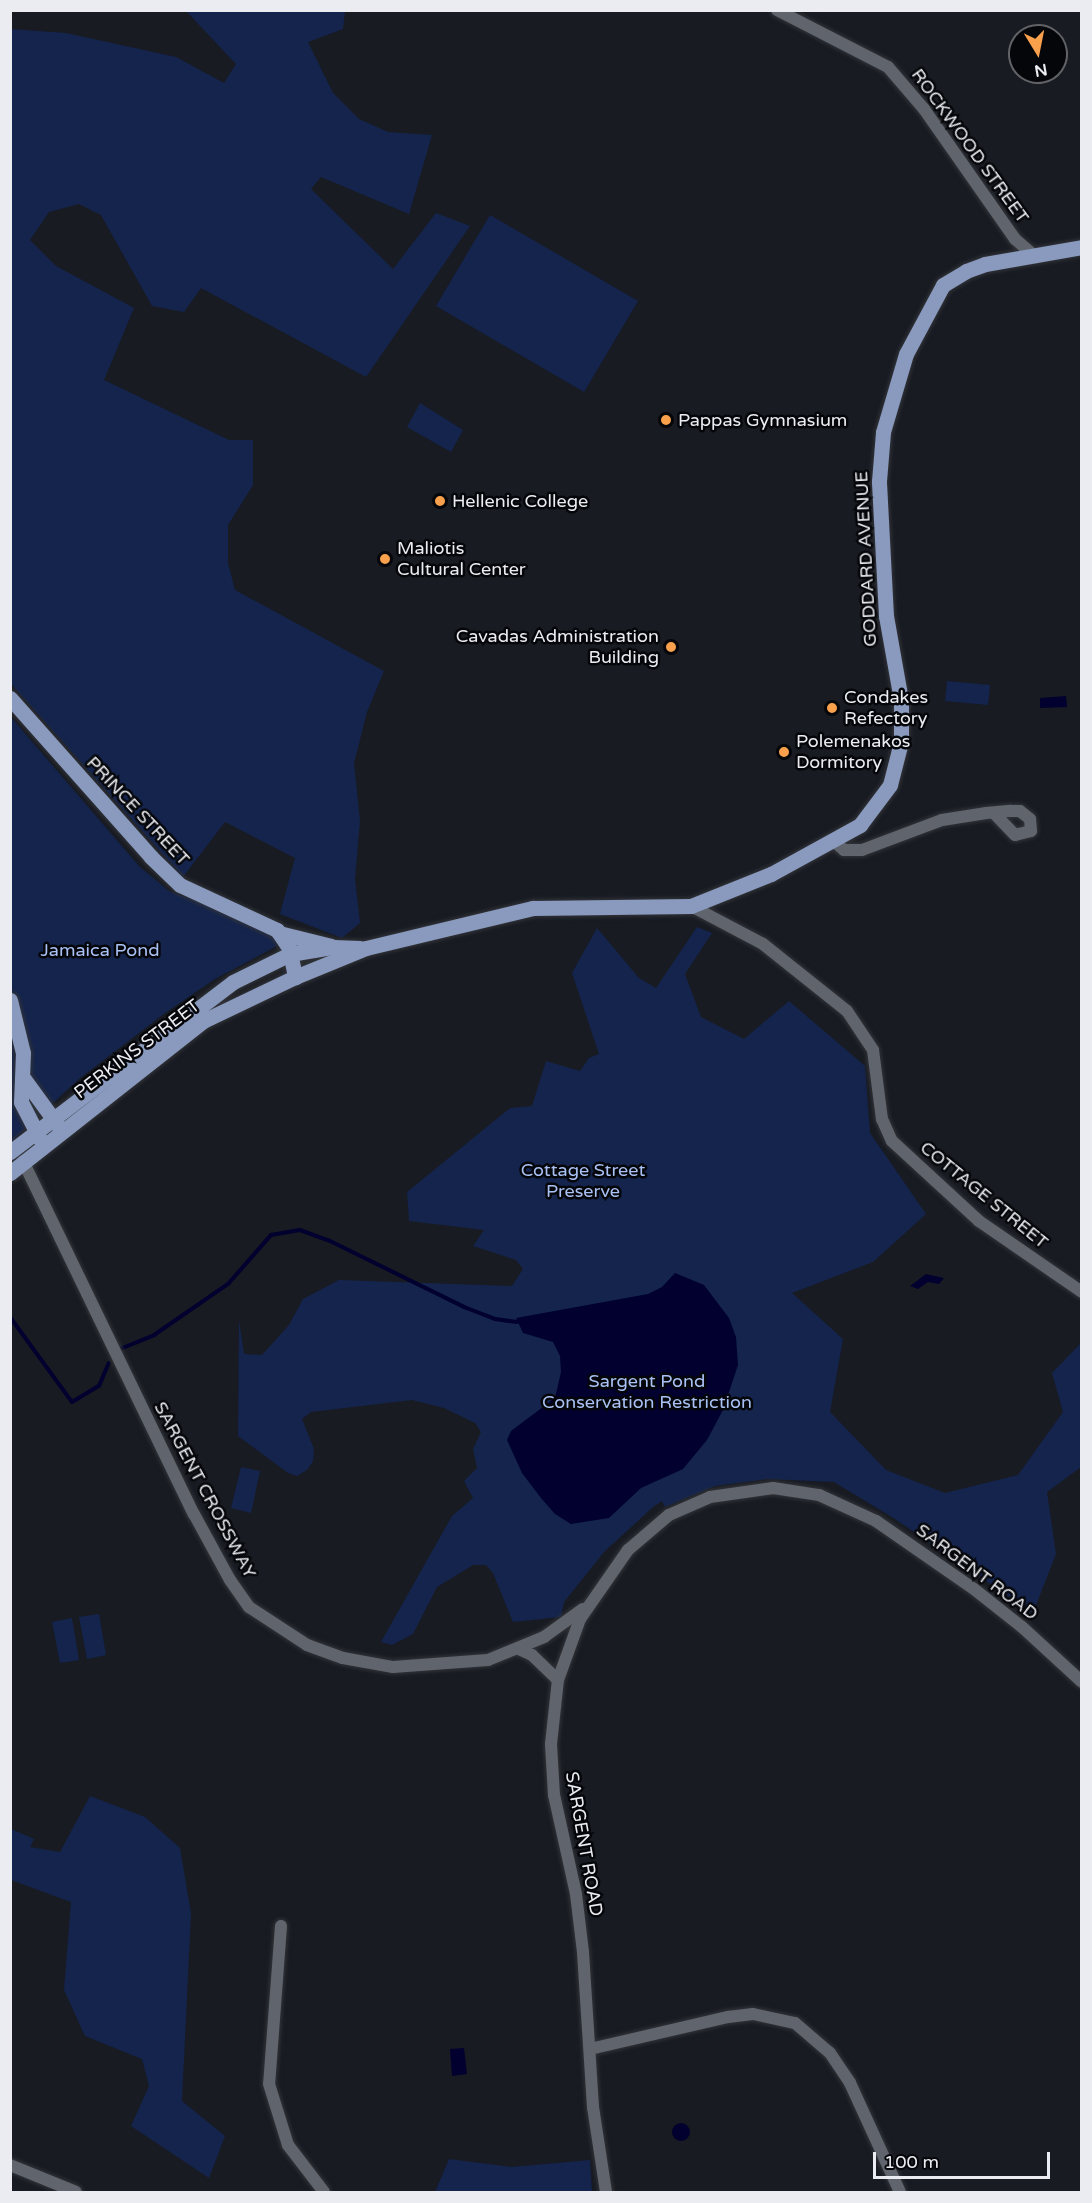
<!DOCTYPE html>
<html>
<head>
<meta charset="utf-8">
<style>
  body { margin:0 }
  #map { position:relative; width:1092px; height:2203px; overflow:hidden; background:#181b22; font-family:"Varela Round",sans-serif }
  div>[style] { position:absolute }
  .green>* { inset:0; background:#14244d }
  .water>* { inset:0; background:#01002e }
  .round { border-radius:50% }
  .stream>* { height:4px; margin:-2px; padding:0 2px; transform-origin:2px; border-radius:2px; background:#01002e }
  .roads { filter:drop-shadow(0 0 2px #323439) drop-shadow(0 0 2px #323439) }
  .minor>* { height:12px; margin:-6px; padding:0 6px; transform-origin:6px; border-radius:6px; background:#60656d }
  .major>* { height:15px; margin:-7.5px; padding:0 7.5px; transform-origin:7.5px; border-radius:7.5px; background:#899abe }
  .dots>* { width:16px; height:16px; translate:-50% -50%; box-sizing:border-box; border:3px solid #050609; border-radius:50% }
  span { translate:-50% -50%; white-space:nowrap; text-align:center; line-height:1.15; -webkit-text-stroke:5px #050609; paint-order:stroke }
  .street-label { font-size:18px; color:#eaecf1 }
  .poi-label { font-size:18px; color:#eaecf1 }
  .left { translate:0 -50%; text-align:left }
  .right { translate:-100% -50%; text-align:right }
  .park-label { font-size:18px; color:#a9c1f5 }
  .frame { position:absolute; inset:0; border:12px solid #eaecf1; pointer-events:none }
  .north { position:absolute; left:1008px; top:24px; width:60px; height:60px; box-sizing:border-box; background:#050609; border:2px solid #616266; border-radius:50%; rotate:170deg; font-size:16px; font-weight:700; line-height:24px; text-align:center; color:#eaecf1 }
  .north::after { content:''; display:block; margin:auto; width:21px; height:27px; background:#f8a04c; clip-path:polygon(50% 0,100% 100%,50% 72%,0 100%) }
  .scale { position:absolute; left:873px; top:2152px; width:177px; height:27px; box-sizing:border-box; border:3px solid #eaecf1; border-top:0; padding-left:8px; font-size:18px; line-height:21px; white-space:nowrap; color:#eaecf1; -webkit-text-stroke:4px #050609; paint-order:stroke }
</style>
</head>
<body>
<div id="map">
  <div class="green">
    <i style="clip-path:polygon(186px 11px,345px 11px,343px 29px,308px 42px,333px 93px,359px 119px,388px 132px,432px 135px,409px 214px,321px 177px,311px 189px,393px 269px,436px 213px,470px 226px,366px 377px,201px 288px,184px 312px,152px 306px,101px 215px,79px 204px,49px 212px,30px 240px,56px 266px,134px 308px,104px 380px,229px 440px,253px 440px,253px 485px,228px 525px,228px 563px,235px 590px,384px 671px,367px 712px,354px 763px,360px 821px,355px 879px,360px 923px,342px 938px,280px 914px,295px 858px,225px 822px,183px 877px,11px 684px,11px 29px,66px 33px,176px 57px,224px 83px,236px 64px)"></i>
    <i style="clip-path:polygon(490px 215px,638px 301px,584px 392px,436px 306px)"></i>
    <i style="clip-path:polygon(420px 403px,463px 430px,451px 452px,407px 427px)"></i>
    <i style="clip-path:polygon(947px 681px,990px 685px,988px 705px,945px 701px)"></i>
    <i style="clip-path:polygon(10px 716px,139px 866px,169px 891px,255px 923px,276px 939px,277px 946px,215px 979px,165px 1013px,79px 1079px,11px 1142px)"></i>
    <i style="clip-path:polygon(697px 927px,712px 933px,685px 974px,701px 1017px,744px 1039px,789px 1001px,865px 1066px,870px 1133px,926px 1214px,873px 1262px,792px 1293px,843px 1339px,830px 1412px,886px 1470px,945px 1493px,1018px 1475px,1063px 1412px,1052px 1373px,1081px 1343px,1081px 1467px,1047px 1492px,1056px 1554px,1033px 1613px,895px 1519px,834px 1482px,767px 1479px,715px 1486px,665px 1507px,662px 1501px,653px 1507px,604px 1552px,564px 1602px,561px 1617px,513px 1622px,493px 1573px,486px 1565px,473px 1565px,437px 1587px,413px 1634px,392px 1645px,381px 1642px,452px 1516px,473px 1498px,464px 1481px,477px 1468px,473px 1449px,481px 1432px,475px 1423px,444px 1408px,412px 1400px,311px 1412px,302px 1419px,314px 1449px,313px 1461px,307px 1470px,297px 1476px,288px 1473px,238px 1436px,239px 1320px,244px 1354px,262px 1355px,289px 1325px,303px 1299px,339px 1280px,512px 1286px,523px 1269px,516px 1260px,473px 1246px,484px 1230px,409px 1221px,407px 1192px,510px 1108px,532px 1106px,546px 1061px,580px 1071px,589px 1058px,599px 1054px,572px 973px,597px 928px,639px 978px,656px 988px)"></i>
    <i style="clip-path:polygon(241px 1467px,260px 1471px,251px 1513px,231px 1508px)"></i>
    <i style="clip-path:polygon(99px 1614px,106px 1655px,87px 1659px,79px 1617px)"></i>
    <i style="clip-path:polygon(72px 1618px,79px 1660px,60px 1663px,52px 1622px)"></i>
    <i style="clip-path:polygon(90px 1796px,145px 1817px,180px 1848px,191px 1913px,182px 2101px,225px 2136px,209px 2178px,131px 2126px,149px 2086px,142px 2059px,85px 2036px,64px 1990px,71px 1902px,11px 1880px,11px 1829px,34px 1839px,30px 1847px,60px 1852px)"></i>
    <i style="clip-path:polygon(449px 2159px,512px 2167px,590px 2160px,592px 2192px,435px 2192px)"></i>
  </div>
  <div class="water">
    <i style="clip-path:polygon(1066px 696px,1067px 707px,1040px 708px,1040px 698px)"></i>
    <i style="clip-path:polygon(675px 1273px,704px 1285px,729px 1318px,736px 1337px,738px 1365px,723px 1410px,707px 1440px,683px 1469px,641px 1488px,609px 1518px,571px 1524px,555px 1514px,541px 1498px,522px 1473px,507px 1440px,511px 1431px,555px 1398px,561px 1372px,560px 1356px,553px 1342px,523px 1333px,516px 1318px,648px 1294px,662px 1287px)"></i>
    <i style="clip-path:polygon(926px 1274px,944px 1278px,939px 1284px,928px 1282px,918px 1289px,910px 1286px)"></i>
    <i style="clip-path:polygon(464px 2048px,467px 2074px,452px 2076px,450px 2049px)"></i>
    <i class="round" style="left:672px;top:2123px;width:18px;height:18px"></i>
  </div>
  <div class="stream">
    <i style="left:10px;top:1317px;width:105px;rotate:53.9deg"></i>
    <i style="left:72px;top:1402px;width:31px;rotate:-31deg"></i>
    <i style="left:99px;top:1386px;width:25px;rotate:-67deg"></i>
    <i style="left:120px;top:1349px;width:37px;rotate:-22deg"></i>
    <i style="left:154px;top:1335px;width:90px;rotate:-34.6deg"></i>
    <i style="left:228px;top:1284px;width:65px;rotate:-48.7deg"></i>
    <i style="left:271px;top:1235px;width:29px;rotate:-10deg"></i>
    <i style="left:300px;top:1230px;width:30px;rotate:20deg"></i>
    <i style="left:328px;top:1240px;width:152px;rotate:26.2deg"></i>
    <i style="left:464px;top:1307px;width:33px;rotate:21deg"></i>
    <i style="left:495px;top:1319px;width:22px;rotate:8deg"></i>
  </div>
  <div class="roads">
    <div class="minor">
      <i style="left:777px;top:10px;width:125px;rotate:27.2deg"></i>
      <i style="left:888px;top:67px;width:55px;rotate:49.4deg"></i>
      <i style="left:924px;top:109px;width:159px;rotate:55deg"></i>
      <i style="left:1015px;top:239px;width:28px;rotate:41deg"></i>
      <i style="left:835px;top:842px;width:12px;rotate:42deg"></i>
      <i style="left:844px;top:850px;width:18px"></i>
      <i style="left:862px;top:850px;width:85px;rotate:-20.6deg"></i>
      <i style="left:942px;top:820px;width:45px;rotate:-9deg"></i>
      <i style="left:986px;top:813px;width:25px;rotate:-5deg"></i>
      <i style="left:1011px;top:811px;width:9px"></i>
      <i style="left:1020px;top:811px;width:13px;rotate:39deg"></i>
      <i style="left:1030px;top:819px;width:12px;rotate:85deg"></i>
      <i style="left:1031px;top:831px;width:16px;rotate:166deg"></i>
      <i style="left:1015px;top:835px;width:30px;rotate:-134deg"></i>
      <i style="left:691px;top:906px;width:81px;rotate:27.8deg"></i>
      <i style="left:763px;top:944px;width:107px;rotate:38.6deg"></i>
      <i style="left:847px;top:1011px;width:47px;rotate:56.3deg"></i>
      <i style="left:873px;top:1050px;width:70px;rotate:82.6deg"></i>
      <i style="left:882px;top:1119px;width:24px;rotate:66deg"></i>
      <i style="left:892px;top:1141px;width:118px;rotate:42.6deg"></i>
      <i style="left:979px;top:1221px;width:125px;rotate:34.6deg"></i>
      <i style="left:23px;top:1161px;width:392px;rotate:64.2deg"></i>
      <i style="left:194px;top:1514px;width:75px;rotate:61.4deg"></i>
      <i style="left:230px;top:1580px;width:33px;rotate:55deg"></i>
      <i style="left:249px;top:1607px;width:69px;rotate:33.2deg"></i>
      <i style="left:307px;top:1645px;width:38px;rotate:20deg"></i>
      <i style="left:343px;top:1658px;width:51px;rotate:10.2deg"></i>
      <i style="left:393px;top:1667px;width:95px;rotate:-4.2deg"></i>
      <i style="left:488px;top:1660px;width:61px;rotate:-22.3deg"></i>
      <i style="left:544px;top:1637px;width:48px;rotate:-35.7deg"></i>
      <i style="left:519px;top:1649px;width:14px;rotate:25deg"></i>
      <i style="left:532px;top:1655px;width:36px;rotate:44deg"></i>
      <i style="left:281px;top:1926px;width:158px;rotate:94.3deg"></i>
      <i style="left:269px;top:2084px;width:64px;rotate:72.7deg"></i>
      <i style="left:288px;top:2145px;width:59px;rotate:52.5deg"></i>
      <i style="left:590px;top:2049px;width:142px;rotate:-13.1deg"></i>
      <i style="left:728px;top:2017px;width:25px;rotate:-7deg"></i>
      <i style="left:753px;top:2014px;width:43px;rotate:12.1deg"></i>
      <i style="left:795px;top:2023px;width:46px;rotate:40.6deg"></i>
      <i style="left:830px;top:2053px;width:36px;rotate:56deg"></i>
      <i style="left:850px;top:2083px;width:120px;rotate:65.4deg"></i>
      <i style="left:10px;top:2165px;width:71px;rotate:22.2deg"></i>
      <i style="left:606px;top:2192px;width:86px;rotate:-98.7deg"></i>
      <i style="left:593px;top:2107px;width:155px;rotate:-93.7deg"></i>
      <i style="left:583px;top:1952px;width:58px;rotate:-96.9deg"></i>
      <i style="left:576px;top:1894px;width:101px;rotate:-102.5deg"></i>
      <i style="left:554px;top:1795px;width:51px;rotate:-93.4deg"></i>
      <i style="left:551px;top:1744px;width:64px;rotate:-83.8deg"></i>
      <i style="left:558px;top:1680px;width:65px;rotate:-70.2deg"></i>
      <i style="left:580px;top:1619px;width:84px;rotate:-55.2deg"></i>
      <i style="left:628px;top:1550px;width:54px;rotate:-40.5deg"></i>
      <i style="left:669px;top:1515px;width:45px;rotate:-23.7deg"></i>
      <i style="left:710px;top:1497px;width:64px;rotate:-8.1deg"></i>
      <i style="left:773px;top:1488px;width:47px;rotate:8.7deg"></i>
      <i style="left:819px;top:1495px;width:63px;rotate:24.5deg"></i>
      <i style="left:876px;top:1521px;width:119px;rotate:34.8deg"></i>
      <i style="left:974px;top:1589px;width:61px;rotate:38.4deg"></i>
      <i style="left:1022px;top:1627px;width:81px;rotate:42.5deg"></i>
    </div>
    <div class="major">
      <i style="left:10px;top:698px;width:213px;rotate:48.4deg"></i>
      <i style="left:151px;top:857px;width:40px;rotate:44deg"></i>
      <i style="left:180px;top:885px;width:107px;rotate:24.9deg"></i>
      <i style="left:277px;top:930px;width:22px;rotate:56deg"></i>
      <i style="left:289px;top:948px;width:30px;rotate:78deg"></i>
      <i style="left:279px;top:933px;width:54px;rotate:14deg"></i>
      <i style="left:10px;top:1000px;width:55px;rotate:76.2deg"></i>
      <i style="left:23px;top:1053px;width:49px;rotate:92.3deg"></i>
      <i style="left:21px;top:1102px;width:42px;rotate:62.8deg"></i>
      <i style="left:24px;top:1079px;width:59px;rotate:53.9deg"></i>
      <i style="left:10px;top:1152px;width:280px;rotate:-37.3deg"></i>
      <i style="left:233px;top:982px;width:64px;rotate:-26.2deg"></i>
      <i style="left:290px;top:954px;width:44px;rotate:-9.2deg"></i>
      <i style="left:333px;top:947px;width:27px;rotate:2deg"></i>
      <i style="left:10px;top:1173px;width:246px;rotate:-38.2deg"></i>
      <i style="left:203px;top:1021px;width:102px;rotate:-25.6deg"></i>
      <i style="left:295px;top:977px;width:77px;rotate:-22.2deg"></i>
      <i style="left:366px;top:948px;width:172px;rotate:-13.5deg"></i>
      <i style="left:533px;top:908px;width:158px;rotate:-0.7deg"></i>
      <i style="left:691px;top:906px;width:86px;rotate:-21.8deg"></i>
      <i style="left:771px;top:874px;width:102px;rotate:-28.8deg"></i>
      <i style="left:860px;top:825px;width:50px;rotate:-53.1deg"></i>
      <i style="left:890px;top:785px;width:44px;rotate:-75.7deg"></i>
      <i style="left:901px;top:742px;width:42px;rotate:-90deg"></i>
      <i style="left:901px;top:700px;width:85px;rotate:-100.1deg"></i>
      <i style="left:886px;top:616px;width:135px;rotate:-93deg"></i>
      <i style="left:879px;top:481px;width:49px;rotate:-85.3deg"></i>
      <i style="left:883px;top:432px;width:81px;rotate:-73.6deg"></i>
      <i style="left:906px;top:354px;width:78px;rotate:-61.8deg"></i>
      <i style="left:943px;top:285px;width:27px;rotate:-31deg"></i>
      <i style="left:966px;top:271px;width:20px;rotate:-20deg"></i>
      <i style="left:985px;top:264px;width:98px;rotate:-9.9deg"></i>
    </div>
  </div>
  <div class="dots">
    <i style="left:666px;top:420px;background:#f8a04c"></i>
    <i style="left:440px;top:501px;background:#f8a04c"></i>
    <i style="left:385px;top:559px;background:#f8a04c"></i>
    <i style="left:671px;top:647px;background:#f8a04c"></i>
    <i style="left:832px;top:708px;background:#f8a04c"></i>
    <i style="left:784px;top:752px;background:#f8a04c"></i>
  </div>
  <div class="street-label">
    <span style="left:970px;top:146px;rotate:54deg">ROCKWOOD STREET</span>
    <span style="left:866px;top:559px;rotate:-93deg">GODDARD AVENUE</span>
    <span style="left:138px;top:811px;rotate:47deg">PRINCE STREET</span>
    <span style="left:137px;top:1049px;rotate:-37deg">PERKINS STREET</span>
    <span style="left:984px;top:1195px;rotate:39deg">COTTAGE STREET</span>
    <span style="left:205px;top:1490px;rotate:62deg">SARGENT CROSSWAY</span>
    <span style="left:977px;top:1572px;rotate:37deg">SARGENT ROAD</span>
    <span style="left:584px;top:1844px;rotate:80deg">SARGENT ROAD</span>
  </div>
  <div class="poi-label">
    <span class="left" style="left:678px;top:420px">Pappas Gymnasium</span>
    <span class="left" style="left:452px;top:501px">Hellenic College</span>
    <span class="left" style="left:397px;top:559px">Maliotis<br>Cultural Center</span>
    <span class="right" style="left:659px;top:647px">Cavadas Administration<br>Building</span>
    <span class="left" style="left:844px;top:708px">Condakes<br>Refectory</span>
    <span class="left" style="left:796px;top:752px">Polemenakos<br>Dormitory</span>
  </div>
  <div class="park-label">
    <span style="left:100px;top:950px">Jamaica Pond</span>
    <span style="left:583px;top:1181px">Cottage Street<br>Preserve</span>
    <span style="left:647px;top:1392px">Sargent Pond<br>Conservation Restriction</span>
  </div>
  <div class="frame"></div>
  <div class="north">N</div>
  <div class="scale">100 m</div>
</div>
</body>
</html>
